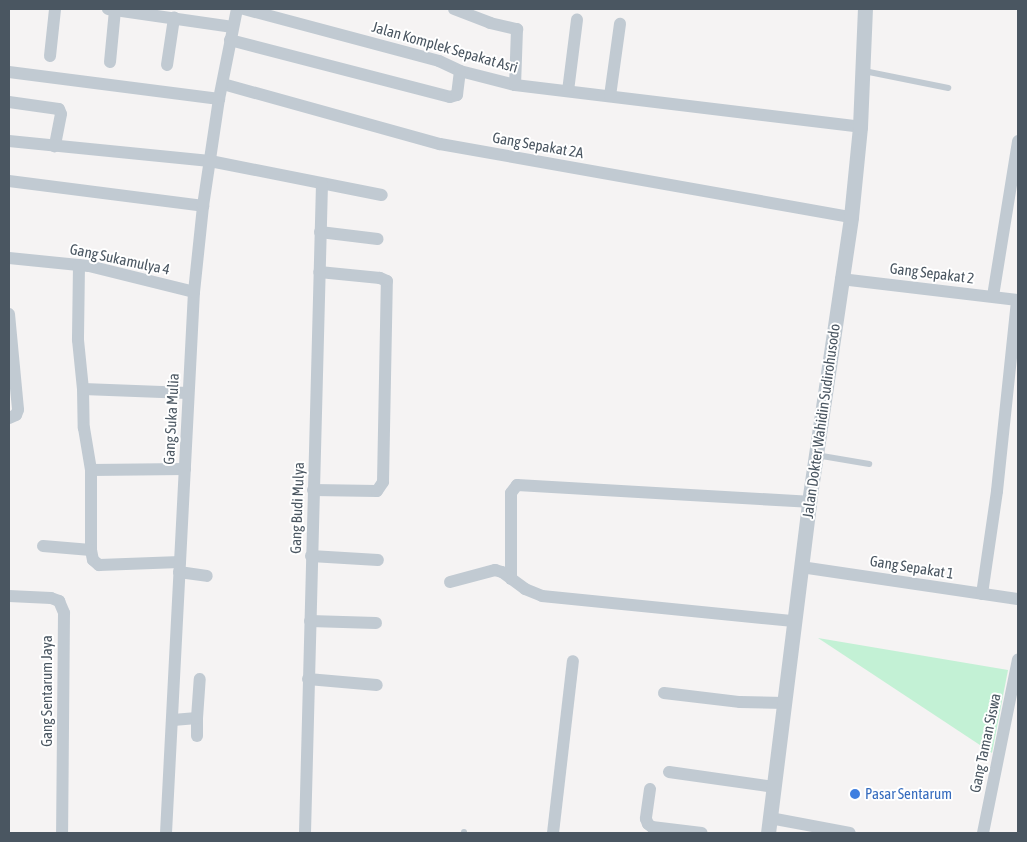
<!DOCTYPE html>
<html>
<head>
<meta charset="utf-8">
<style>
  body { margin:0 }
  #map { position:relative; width:1027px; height:842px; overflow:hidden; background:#f5f3f3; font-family:"Asap Condensed",sans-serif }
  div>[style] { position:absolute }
  .green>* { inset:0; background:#c3f1d5 }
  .service>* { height:6px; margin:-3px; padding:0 3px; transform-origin:3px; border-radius:3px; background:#c1cad2 }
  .minor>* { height:12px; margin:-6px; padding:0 6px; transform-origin:6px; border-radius:6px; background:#c1cad2 }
  .tertiary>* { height:15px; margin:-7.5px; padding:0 7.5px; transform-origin:7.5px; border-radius:7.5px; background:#c1cad2 }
  .dots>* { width:14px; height:14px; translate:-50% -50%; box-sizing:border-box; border:2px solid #fff; border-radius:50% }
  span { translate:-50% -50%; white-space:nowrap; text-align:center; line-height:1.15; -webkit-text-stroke:4px #fff; paint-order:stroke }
  .street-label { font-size:15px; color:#4a5661 }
  .shop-label { font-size:15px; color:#366cbe }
  .left { translate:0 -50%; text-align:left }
  .frame { position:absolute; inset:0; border:10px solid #4a5661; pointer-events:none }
</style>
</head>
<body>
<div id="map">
  <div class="green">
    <i style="clip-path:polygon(818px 638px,1008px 670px,992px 753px)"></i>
  </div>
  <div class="service">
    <i style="left:864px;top:71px;width:86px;rotate:11.4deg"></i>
    <i style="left:816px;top:455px;width:54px;rotate:9.6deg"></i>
    <i style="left:464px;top:833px;width:1px;rotate:-90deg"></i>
  </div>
  <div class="minor">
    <i style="left:108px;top:9px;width:126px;rotate:8.2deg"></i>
    <i style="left:244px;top:9px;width:202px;rotate:14.9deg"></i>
    <i style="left:439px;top:61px;width:23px;rotate:25deg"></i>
    <i style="left:460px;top:71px;width:57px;rotate:14.3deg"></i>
    <i style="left:515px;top:85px;width:348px;rotate:6.9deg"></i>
    <i style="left:454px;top:9px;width:39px;rotate:21deg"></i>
    <i style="left:490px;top:23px;width:28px;rotate:13deg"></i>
    <i style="left:517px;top:29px;width:56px;rotate:92deg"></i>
    <i style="left:230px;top:40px;width:227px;rotate:14.5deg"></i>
    <i style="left:450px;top:97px;width:7px;rotate:-16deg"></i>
    <i style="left:457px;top:95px;width:24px;rotate:-83deg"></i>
    <i style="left:50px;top:56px;width:47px;rotate:-83.9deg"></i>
    <i style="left:110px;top:62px;width:52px;rotate:-84.5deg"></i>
    <i style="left:167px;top:65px;width:48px;rotate:-81.5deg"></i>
    <i style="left:9px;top:72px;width:212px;rotate:7.3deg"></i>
    <i style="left:223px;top:84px;width:225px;rotate:15.5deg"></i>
    <i style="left:440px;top:144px;width:417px;rotate:10.1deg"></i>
    <i style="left:568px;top:91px;width:72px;rotate:-82.8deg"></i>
    <i style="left:610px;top:96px;width:73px;rotate:-82.1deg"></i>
    <i style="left:9px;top:102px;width:50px;rotate:8deg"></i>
    <i style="left:59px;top:109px;width:5px;rotate:68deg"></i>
    <i style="left:61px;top:114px;width:33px;rotate:101deg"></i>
    <i style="left:9px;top:141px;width:202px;rotate:5.7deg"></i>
    <i style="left:210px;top:161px;width:175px;rotate:11.2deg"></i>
    <i style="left:9px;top:181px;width:196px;rotate:7.3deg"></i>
    <i style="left:320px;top:232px;width:58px;rotate:6.9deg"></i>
    <i style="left:9px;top:258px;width:80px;rotate:5.7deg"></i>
    <i style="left:89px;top:266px;width:108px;rotate:13.9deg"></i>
    <i style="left:79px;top:265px;width:75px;rotate:90.8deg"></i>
    <i style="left:78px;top:340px;width:49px;rotate:84.2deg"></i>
    <i style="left:83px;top:389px;width:39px;rotate:89deg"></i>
    <i style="left:84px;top:428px;width:43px;rotate:80.5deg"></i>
    <i style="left:841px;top:279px;width:178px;rotate:6.8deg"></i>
    <i style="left:993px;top:296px;width:157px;rotate:-80.8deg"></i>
    <i style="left:9px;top:314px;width:96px;rotate:84.6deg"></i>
    <i style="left:18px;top:410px;width:5px;rotate:112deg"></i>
    <i style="left:16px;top:415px;width:8px;rotate:157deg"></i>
    <i style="left:83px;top:389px;width:105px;rotate:2.2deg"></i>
    <i style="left:313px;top:490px;width:64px;rotate:0.9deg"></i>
    <i style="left:377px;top:491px;width:11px;rotate:-56deg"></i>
    <i style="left:383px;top:482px;width:201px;rotate:-88.9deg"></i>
    <i style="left:387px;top:281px;width:8px;rotate:-157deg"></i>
    <i style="left:380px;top:278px;width:61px;rotate:-174.4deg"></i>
    <i style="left:43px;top:546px;width:48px;rotate:4.8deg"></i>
    <i style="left:91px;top:550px;width:80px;rotate:-90deg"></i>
    <i style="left:91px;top:470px;width:94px;rotate:-0.6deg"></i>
    <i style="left:91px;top:550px;width:10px;rotate:79deg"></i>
    <i style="left:93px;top:560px;width:8px;rotate:40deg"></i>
    <i style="left:99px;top:565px;width:81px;rotate:-2.1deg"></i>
    <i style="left:311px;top:556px;width:67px;rotate:3.4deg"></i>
    <i style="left:801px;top:567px;width:219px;rotate:8.4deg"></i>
    <i style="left:179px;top:572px;width:28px;rotate:8deg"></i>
    <i style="left:511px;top:579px;width:86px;rotate:-90deg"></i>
    <i style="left:511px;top:493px;width:10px;rotate:-53deg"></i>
    <i style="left:517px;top:485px;width:292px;rotate:3.3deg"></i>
    <i style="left:450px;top:582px;width:47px;rotate:-14.9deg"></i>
    <i style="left:495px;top:570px;width:7px;rotate:16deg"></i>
    <i style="left:502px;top:572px;width:29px;rotate:36deg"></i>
    <i style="left:525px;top:589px;width:18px;rotate:22deg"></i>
    <i style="left:542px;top:596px;width:253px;rotate:5.7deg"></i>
    <i style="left:982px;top:594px;width:104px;rotate:-81.7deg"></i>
    <i style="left:997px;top:491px;width:192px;rotate:-84deg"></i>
    <i style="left:9px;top:596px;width:42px;rotate:2.7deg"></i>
    <i style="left:51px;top:598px;width:9px;rotate:21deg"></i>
    <i style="left:59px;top:601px;width:13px;rotate:67deg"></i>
    <i style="left:64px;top:613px;width:220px;rotate:90.5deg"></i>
    <i style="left:310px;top:621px;width:66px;rotate:1.7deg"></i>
    <i style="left:308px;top:679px;width:69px;rotate:5deg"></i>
    <i style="left:664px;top:693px;width:77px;rotate:6.8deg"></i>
    <i style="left:740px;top:702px;width:45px;rotate:1.3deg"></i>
    <i style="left:197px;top:718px;width:18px;rotate:90deg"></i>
    <i style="left:173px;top:720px;width:24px;rotate:-5deg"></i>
    <i style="left:197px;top:718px;width:39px;rotate:-86deg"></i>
    <i style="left:669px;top:772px;width:106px;rotate:8.1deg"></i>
    <i style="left:650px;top:789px;width:30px;rotate:98deg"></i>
    <i style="left:646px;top:819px;width:5px;rotate:68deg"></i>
    <i style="left:648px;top:824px;width:5px;rotate:37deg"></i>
    <i style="left:652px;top:827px;width:50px;rotate:6.8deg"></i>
    <i style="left:770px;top:818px;width:81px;rotate:10.6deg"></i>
    <i style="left:166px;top:833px;width:542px;rotate:-87.04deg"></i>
    <i style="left:194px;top:292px;width:86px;rotate:-84deg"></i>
    <i style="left:203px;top:206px;width:108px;rotate:-81.5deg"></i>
    <i style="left:219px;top:99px;width:92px;rotate:-78.7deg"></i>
    <i style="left:305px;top:833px;width:649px;rotate:-88.5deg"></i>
    <i style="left:553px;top:833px;width:173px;rotate:-83.4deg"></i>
    <i style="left:983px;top:833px;width:177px;rotate:-78.6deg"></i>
  </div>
  <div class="tertiary">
    <i style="left:768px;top:833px;width:334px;rotate:-82.9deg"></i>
    <i style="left:809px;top:502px;width:288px;rotate:-81.6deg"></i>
    <i style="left:851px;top:217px;width:90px;rotate:-84.3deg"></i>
    <i style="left:860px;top:127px;width:118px;rotate:-87.6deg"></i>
  </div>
  <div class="dots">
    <i style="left:855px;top:794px;background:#3f7fe0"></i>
  </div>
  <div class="street-label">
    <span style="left:445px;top:47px;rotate:16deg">Jalan Komplek Sepakat Asri</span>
    <span style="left:538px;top:145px;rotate:10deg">Gang Sepakat 2A</span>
    <span style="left:120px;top:259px;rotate:12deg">Gang Sukamulya 4</span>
    <span style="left:932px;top:273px;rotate:7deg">Gang Sepakat 2</span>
    <span style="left:171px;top:419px;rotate:-87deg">Gang Suka Mulia</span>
    <span style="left:821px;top:421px;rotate:-82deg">Jalan Dokter Wahidin Sudirohusodo</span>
    <span style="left:297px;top:508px;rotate:-88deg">Gang Budi Mulya</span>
    <span style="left:912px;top:567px;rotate:9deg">Gang Sepakat 1</span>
    <span style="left:47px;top:691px;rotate:-90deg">Gang Sentarum Jaya</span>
    <span style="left:985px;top:743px;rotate:-78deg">Gang Taman Siswa</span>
  </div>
  <div class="shop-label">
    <span class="left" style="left:865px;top:794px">Pasar Sentarum</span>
  </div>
  <div class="frame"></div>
</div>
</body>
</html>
